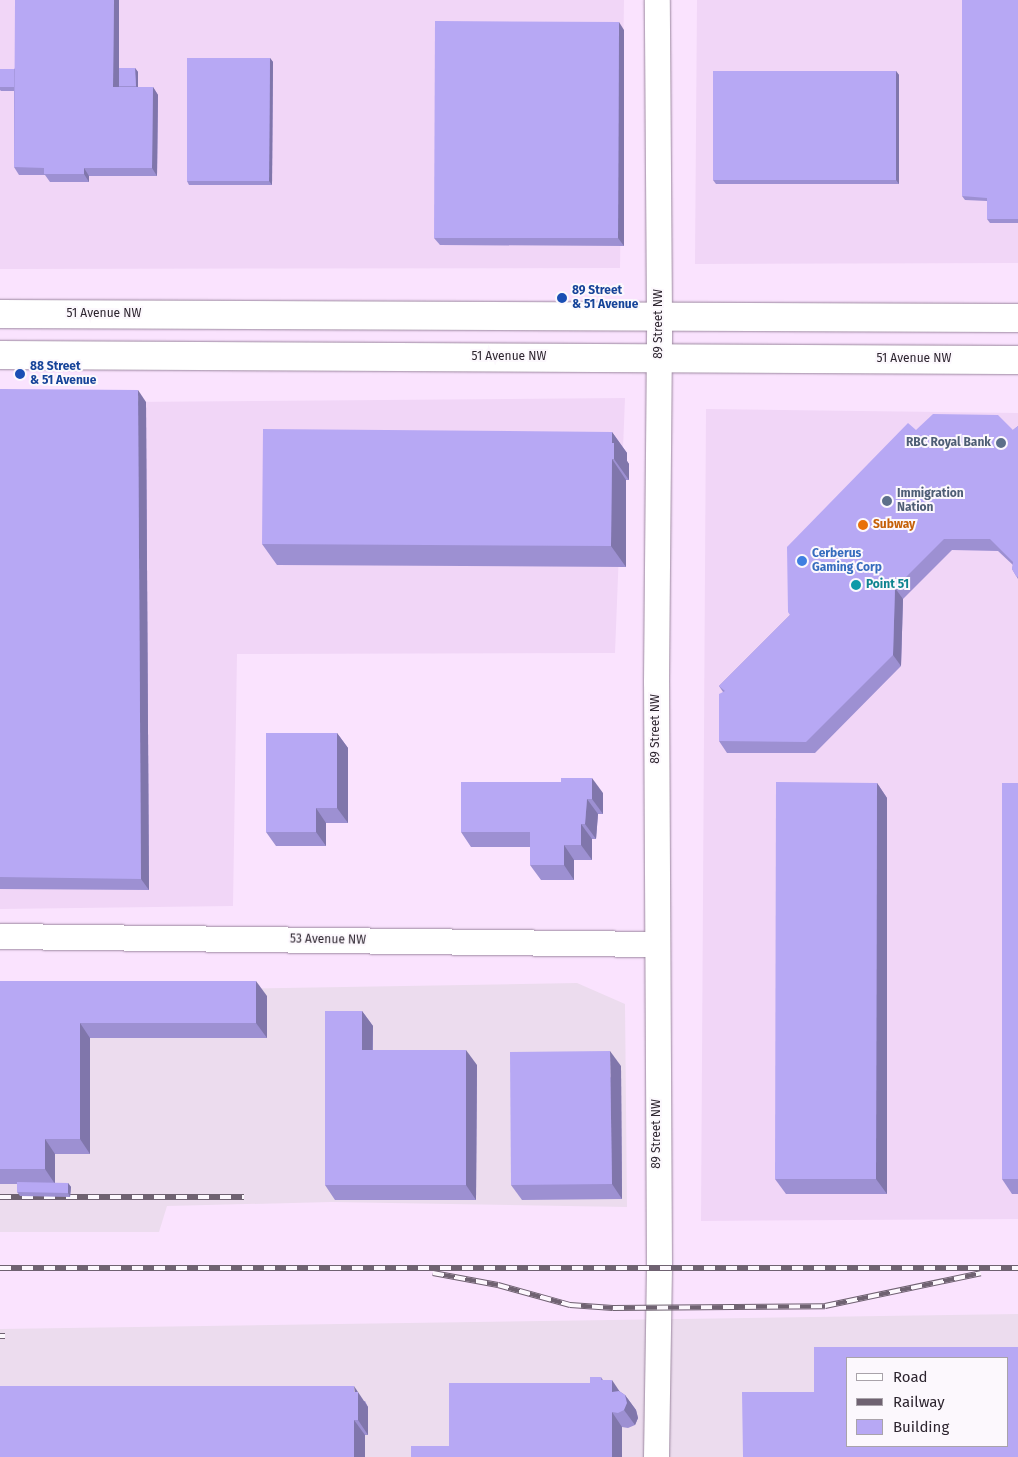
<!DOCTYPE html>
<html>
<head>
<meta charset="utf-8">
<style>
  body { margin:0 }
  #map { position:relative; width:1018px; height:1457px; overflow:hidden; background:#fae3fe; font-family:"Fira Sans",sans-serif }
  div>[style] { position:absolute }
  .built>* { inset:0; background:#f1d6f7 }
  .industrial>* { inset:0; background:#ecdcee }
  .roads { filter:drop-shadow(0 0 1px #9b879f) drop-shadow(0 0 1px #9b879f) }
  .minor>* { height:25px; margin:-12.5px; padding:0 12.5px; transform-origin:12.5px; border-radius:12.5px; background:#fff }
  .major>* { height:28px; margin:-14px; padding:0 14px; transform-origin:14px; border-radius:14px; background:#fff }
  .rail>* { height:5.5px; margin-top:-2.75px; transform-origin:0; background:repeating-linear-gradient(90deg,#fcf8fd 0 11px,#6f6271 0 22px); box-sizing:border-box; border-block:1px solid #6f6271 }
  .wall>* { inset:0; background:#9d90d2 }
  .shaded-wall>* { inset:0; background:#8076ab }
  .building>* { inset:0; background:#b7a8f4 }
  .dots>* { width:14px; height:14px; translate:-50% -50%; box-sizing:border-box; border:2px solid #fcf8fd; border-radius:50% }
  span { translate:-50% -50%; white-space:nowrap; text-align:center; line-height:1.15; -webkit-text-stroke:4px #fcf8fd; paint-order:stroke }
  .transit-label { font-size:12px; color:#164399; font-weight:700 }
  .left { translate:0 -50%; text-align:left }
  .street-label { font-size:12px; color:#2c242e }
  .service-label { font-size:12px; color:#4e5e75; font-weight:700 }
  .right { translate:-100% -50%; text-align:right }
  .food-label { font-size:12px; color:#c56008; font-weight:700 }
  .shop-label { font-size:12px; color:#366cbe; font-weight:700 }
  .culture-label { font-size:12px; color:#0d838f; font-weight:700 }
  .legend { position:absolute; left:846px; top:1357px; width:162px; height:90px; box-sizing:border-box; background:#fcf8fd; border:1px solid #a9a3aa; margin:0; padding:6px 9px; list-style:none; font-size:15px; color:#2c242e }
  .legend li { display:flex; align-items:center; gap:10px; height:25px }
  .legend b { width:25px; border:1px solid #a9a3aa }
</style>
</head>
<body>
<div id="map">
  <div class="built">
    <i style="clip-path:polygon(0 0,624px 0,620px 268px,0 269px)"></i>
    <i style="clip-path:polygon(697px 0,1018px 0,1018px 263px,695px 264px)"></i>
    <i style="clip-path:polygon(625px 398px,615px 653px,237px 654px,233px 906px,0 909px,0 403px)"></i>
    <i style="clip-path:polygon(706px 409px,1018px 413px,1018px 1219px,701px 1221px)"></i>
  </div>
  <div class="industrial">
    <i style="clip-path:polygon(577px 983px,625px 1004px,627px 1207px,331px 1202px,167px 1206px,159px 1232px,0 1232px,0 993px)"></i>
    <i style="clip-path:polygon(evenodd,1018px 1314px,1018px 1457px,0 1457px,0 1329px,1018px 1314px,847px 1358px,1007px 1358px,1007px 1446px,847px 1446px,847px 1358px)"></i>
  </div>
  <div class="roads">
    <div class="minor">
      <i style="left:0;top:936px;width:656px;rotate:0.7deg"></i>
      <i style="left:656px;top:1457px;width:190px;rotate:-89.1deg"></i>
      <i style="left:659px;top:1267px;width:585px;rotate:-90.29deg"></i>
      <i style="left:656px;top:682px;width:367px;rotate:-89.5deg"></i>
      <i style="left:659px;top:315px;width:315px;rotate:-90.4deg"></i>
    </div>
    <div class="major">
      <i style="left:0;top:314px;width:1018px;rotate:0.23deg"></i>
      <i style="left:0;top:355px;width:1018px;rotate:0.28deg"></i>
    </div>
  </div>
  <div class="rail">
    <i style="left:0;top:1197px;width:244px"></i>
    <i style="left:0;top:1268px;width:1018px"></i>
    <i style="left:433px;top:1273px;width:66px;rotate:10.5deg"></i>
    <i style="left:498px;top:1285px;width:75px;rotate:15.5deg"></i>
    <i style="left:570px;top:1305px;width:43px;rotate:4deg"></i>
    <i style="left:613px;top:1308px;width:212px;rotate:-0.5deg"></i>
    <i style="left:825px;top:1306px;width:159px;rotate:-11.9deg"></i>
    <i style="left:0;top:1336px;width:5px"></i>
  </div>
  <div class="wall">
    <i style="clip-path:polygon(119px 0,119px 68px,135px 68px,138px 72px,138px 87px,153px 87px,158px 95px,157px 176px,89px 176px,89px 182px,50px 182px,45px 175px,19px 175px,14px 167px,14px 91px,1px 91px,0 90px,0 69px,14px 69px)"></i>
    <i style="clip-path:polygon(1018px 0,1018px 223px,990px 223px,987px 219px,987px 201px,965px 200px,962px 196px)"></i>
    <i style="clip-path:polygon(624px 30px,624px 246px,440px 245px,434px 238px)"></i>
    <i style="clip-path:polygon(270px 58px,273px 62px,272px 185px,189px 185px,187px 181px)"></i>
    <i style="clip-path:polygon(896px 71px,899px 75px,899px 184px,716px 184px,713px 180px)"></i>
    <i style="clip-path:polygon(0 389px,146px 402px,149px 890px,0 889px)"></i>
    <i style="clip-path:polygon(1018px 426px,1018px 579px,1012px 569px,1013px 565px,998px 551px,952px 550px,903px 599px,901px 666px,815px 753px,727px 753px,719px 741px,723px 692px,719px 686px,790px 615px,916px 430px,1013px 430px)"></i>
    <i style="clip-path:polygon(612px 432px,627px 453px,627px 461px,629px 464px,629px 480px,626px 480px,626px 567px,277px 565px,262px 544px)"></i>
    <i style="clip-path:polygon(337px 733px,348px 748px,348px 823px,326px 823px,326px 846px,276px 846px,266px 832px)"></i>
    <i style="clip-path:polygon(877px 783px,887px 798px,887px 1194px,786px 1194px,775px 1179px)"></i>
    <i style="clip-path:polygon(1018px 783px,1018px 1194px,1012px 1194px,1002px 1179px)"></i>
    <i style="clip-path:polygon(603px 793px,603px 814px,598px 814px,596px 839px,592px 839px,592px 860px,574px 860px,574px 880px,541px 880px,530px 865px,530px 847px,471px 847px,461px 832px)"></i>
    <i style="clip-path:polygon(0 981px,267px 996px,267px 1038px,90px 1038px,90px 1154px,55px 1154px,55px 1183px,68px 1183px,71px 1187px,70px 1197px,20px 1196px,17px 1192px,17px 1184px,0 1184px)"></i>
    <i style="clip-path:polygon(362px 1011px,373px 1026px,373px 1050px,477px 1065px,476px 1200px,335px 1200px,325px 1185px)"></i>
    <i style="clip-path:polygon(621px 1066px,622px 1199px,522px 1200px,511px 1185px)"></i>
    <i style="clip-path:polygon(601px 1377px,603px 1380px,625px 1395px,636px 1410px,638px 1418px,635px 1425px,628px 1428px,622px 1427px,622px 1457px,449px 1446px,590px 1383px)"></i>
    <i style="clip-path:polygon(365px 1401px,368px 1407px,368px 1435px,365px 1435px,365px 1457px,0 1457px)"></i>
  </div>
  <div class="shaded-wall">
    <i style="clip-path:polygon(114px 0,119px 0,119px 95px,113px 87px)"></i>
    <i style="clip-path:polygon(619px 22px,624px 30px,624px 246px,618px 238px)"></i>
    <i style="clip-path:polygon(270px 58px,273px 62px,272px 185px,269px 181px)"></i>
    <i style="clip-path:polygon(135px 68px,138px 72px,138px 90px,136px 86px)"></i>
    <i style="clip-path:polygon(896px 71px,899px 75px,899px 184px,896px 180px)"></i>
    <i style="clip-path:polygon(153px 87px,158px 95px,157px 176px,152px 168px)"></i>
    <i style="clip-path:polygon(84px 168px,89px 176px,89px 182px,84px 174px)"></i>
    <i style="clip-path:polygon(138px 390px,146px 402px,149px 890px,141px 879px)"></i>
    <i style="clip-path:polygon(612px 432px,627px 453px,627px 461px,629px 464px,629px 480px,614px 459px,612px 443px)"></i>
    <i style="clip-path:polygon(612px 459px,626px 480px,626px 567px,611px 546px)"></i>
    <i style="clip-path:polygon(895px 588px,903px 599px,901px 666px,893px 655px)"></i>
    <i style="clip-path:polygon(337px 733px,348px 748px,348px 823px,337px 808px)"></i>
    <i style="clip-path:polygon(592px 778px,603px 793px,603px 814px,592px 799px)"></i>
    <i style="clip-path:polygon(877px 783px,887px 798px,887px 1194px,876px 1179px)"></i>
    <i style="clip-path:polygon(587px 799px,598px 814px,596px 839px,585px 824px)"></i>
    <i style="clip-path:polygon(316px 808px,326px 823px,326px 846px,316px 832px)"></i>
    <i style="clip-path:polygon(581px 824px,592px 839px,592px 860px,581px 845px)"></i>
    <i style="clip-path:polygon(564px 845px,574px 860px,574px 880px,564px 865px)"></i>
    <i style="clip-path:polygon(256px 981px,267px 996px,267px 1038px,256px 1023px)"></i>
    <i style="clip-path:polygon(362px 1011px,373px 1026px,372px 1065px,362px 1050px)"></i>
    <i style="clip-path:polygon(80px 1023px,90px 1038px,90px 1154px,80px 1139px)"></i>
    <i style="clip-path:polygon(466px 1050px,477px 1065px,476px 1200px,466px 1185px)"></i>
    <i style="clip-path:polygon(610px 1051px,621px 1066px,622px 1199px,612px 1184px)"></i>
    <i style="clip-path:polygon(45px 1139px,55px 1154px,55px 1184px,45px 1169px)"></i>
    <i style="clip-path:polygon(68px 1183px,71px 1187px,70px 1197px,68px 1193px)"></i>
    <i style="clip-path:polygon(612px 1380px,622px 1395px,612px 1392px)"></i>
    <i style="clip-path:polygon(354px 1386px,368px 1407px,368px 1435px,358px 1420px)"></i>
    <i style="clip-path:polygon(625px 1395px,636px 1410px,638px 1418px,635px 1425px,624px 1410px)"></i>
    <i style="clip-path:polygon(612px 1412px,622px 1427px,622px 1457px,612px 1457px)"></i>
    <i style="clip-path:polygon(354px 1420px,365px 1435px,365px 1457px,354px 1457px)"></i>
  </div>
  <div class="building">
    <i style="clip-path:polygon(15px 0,114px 0,113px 87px,153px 87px,152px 168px,84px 168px,84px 174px,44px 174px,44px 168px,14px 167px)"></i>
    <i style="clip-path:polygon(962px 0,1018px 0,1018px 219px,987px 219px,987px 198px,962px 196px)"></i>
    <i style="clip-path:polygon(435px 21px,619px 22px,618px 238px,434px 238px)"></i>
    <i style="clip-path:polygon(187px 58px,270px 58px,269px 181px,187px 181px)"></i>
    <i style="clip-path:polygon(119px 68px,135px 68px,136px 86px,119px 86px)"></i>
    <i style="clip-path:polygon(0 69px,14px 69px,14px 87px,0 87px)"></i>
    <i style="clip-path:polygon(713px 71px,896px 71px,896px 180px,713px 180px)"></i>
    <i style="clip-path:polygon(0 389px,138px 390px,141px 879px,0 877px)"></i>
    <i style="clip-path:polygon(933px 414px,998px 415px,1013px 430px,1018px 426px,1018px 577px,1016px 576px,1012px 569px,1013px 562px,990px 539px,944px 539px,895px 588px,893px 655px,806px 742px,719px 741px,719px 694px,725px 691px,719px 686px,790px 615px,788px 612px,787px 547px,908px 423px,916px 430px)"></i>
    <i style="clip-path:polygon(263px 429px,612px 432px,612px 443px,614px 443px,614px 459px,612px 459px,611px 546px,262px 544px)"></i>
    <i style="clip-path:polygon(266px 733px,337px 733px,337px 808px,316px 808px,316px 832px,266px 832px)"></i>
    <i style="clip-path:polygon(561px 778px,592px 778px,592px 799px,587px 799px,585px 824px,581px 824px,581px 845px,564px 845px,564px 865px,530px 865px,530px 832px,461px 832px,461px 782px,561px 782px)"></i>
    <i style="clip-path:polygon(776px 782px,877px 783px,876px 1179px,775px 1179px)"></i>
    <i style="clip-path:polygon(1002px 783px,1018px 783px,1018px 1179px,1002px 1179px)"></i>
    <i style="clip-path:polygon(0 981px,256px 981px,256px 1023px,80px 1023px,80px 1139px,45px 1139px,45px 1169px,0 1169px)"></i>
    <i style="clip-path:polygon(325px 1011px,362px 1011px,362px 1050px,466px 1050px,466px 1185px,325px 1185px)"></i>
    <i style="clip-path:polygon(610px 1051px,612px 1184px,511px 1185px,510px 1052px)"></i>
    <i style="clip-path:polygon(17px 1182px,68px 1183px,68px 1193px,17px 1192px)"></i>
    <i style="clip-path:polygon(evenodd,814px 1347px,1018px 1347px,1018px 1457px,743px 1457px,742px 1392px,814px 1392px,814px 1347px,847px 1358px,1007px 1358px,1007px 1446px,847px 1446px,847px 1358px)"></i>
    <i style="clip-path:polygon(590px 1377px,601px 1377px,601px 1380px,612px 1380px,612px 1392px,619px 1391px,625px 1395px,627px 1403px,624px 1410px,618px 1413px,612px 1412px,612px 1457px,411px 1457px,411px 1446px,449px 1446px,449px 1383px,590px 1383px)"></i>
    <i style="clip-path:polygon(0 1386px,354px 1386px,354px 1392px,358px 1392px,358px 1420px,354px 1420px,354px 1457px,0 1457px)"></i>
  </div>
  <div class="dots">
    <i style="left:562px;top:298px;background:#1a4fb4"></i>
    <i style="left:20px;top:374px;background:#1a4fb4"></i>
    <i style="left:1001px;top:443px;background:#5c6f8a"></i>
    <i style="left:887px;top:501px;background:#5c6f8a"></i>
    <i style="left:863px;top:525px;background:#e8710a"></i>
    <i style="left:802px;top:561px;background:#3f7fe0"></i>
    <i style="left:856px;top:585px;background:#0f9aa8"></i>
  </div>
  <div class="transit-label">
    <span class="left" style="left:572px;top:298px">89 Street<br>&amp; 51 Avenue</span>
    <span class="left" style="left:30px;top:374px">88 Street<br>&amp; 51 Avenue</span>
  </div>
  <div class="street-label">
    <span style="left:104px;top:314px">51 Avenue NW</span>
    <span style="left:659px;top:324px;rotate:-90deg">89 Street NW</span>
    <span style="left:509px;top:357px">51 Avenue NW</span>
    <span style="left:914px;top:359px">51 Avenue NW</span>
    <span style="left:656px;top:729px;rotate:-90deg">89 Street NW</span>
    <span style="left:328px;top:940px;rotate:1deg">53 Avenue NW</span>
    <span style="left:657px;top:1134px;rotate:-90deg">89 Street NW</span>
  </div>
  <div class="service-label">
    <span class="right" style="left:991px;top:443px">RBC Royal Bank</span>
    <span class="left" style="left:897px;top:501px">Immigration<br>Nation</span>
  </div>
  <div class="food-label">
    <span class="left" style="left:873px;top:525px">Subway</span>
  </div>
  <div class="shop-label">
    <span class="left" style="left:812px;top:561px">Cerberus<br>Gaming Corp</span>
  </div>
  <div class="culture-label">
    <span class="left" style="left:866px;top:585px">Point 51</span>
  </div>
  <ul class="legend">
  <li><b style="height:6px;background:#fff"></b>Road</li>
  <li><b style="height:6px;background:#6f6271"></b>Railway</li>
  <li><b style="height:14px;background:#b7a8f4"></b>Building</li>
  </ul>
</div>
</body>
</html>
